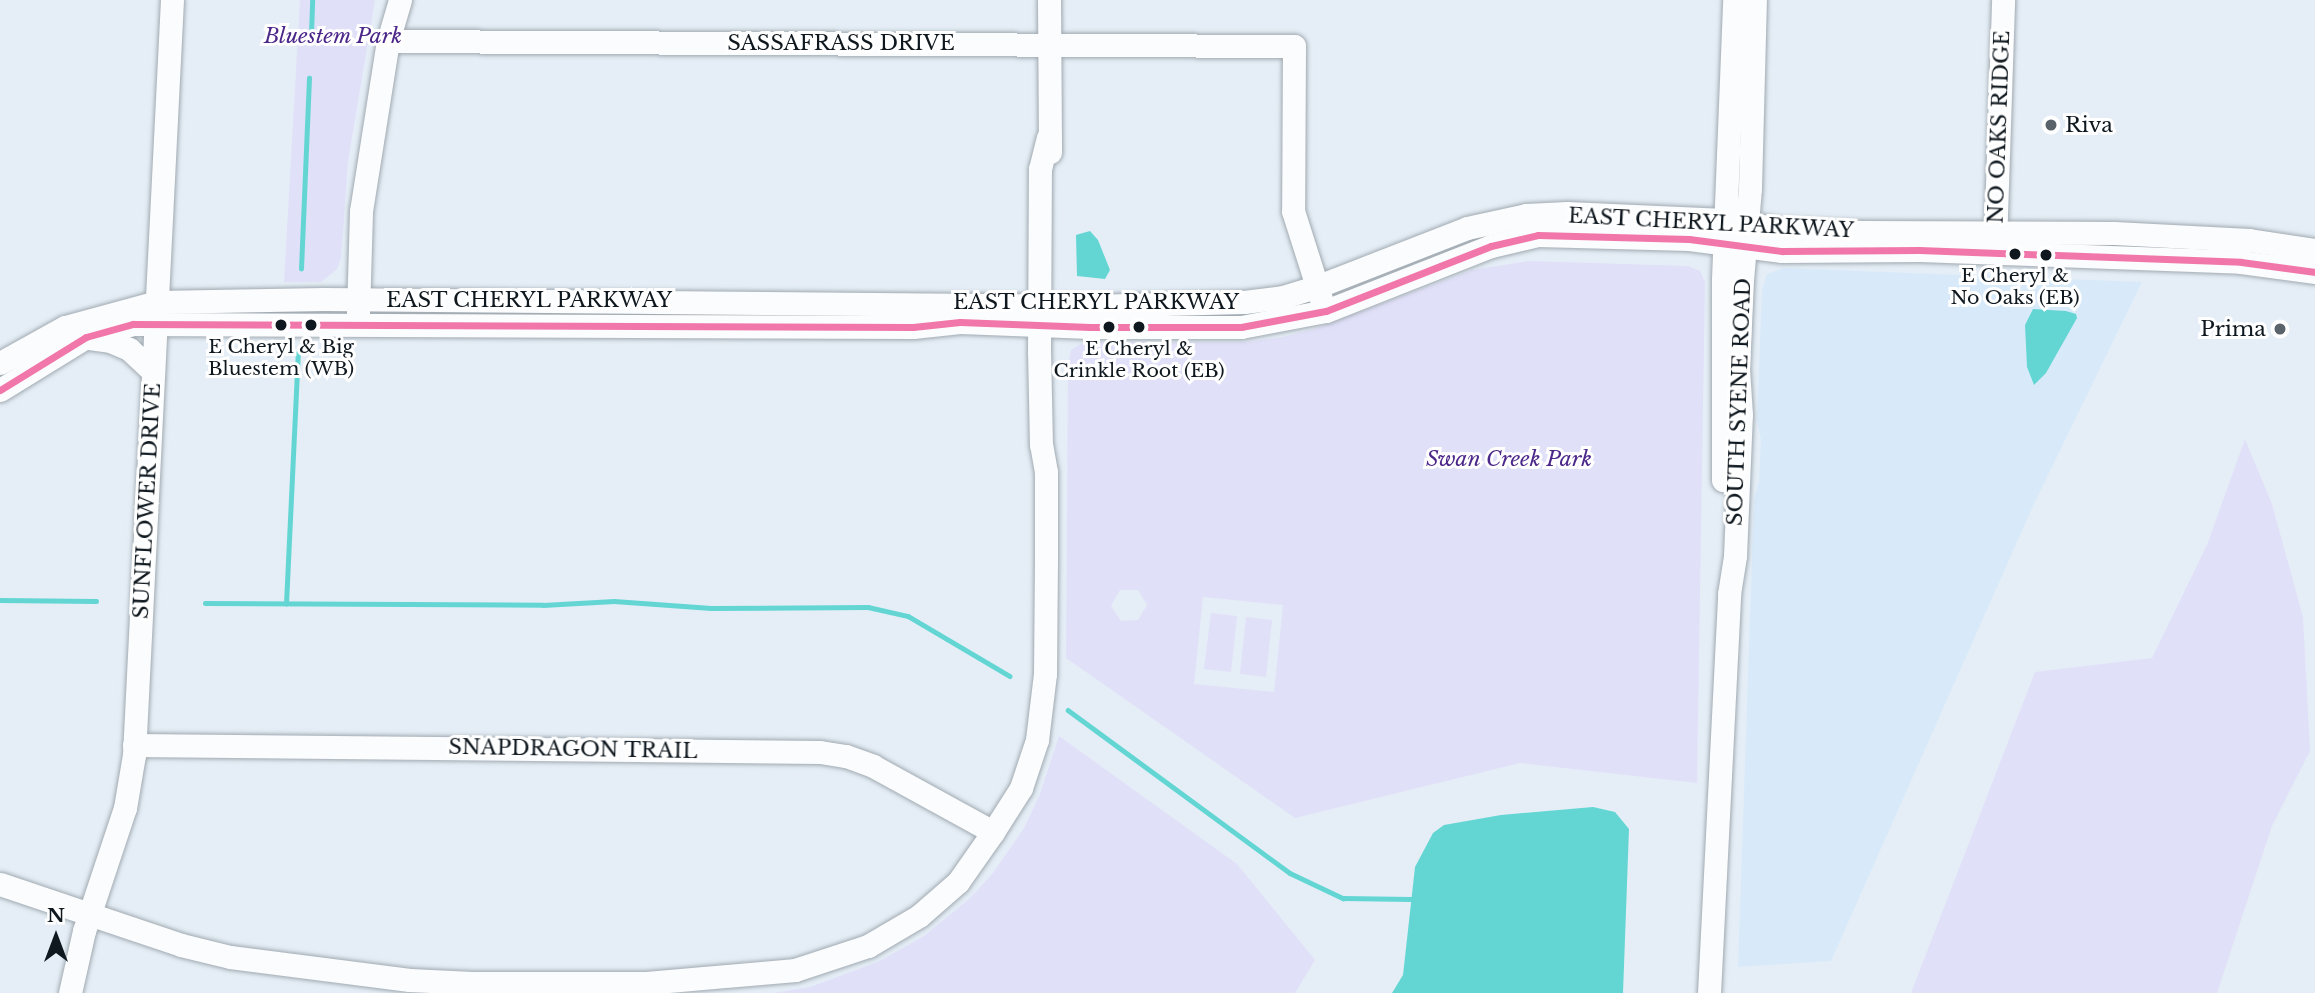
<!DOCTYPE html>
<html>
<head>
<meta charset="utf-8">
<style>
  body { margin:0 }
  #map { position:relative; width:2315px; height:993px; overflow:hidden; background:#e5eef6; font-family:"Libre Baskerville",serif }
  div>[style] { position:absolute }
  .built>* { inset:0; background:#d8eafa }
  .green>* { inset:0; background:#e1e0f9 }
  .water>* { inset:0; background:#63d6d4 }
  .stream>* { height:4.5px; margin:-2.25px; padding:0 2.25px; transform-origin:2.25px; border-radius:2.25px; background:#63d6d4 }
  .roads { filter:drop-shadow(0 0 2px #a1aab1) drop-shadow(0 0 2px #a1aab1) }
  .minor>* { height:23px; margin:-11.5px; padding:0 11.5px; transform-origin:11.5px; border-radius:11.5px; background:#fbfcfe }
  .bus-1>* { height:7px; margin:-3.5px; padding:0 3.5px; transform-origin:3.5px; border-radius:3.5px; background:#f177aa }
  .dots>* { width:19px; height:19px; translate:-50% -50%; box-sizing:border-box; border:4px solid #fff; border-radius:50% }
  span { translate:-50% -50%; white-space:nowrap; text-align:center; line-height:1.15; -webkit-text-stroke:6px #fff; paint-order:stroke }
  .bus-label { font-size:19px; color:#0f181f }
  .park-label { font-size:21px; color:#4c278a; font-style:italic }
  .street-label { font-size:21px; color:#0f181f }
  .poi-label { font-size:21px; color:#0f181f }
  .left { translate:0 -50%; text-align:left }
  .right { translate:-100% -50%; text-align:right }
  .north { position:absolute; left:21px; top:902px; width:70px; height:70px; -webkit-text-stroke:5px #fff; paint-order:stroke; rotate:0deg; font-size:19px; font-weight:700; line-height:28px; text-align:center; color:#0f181f }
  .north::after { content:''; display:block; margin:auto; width:24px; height:32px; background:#0f181f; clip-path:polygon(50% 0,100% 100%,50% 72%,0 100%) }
</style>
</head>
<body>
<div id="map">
  <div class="built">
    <i style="clip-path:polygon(1783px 268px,2142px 282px,2033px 506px,1831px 961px,1738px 967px,1754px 500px,1759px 481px,1761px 440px,1757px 419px,1762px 290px,1767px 274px)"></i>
  </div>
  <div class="green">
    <i style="clip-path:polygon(300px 0,375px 0,348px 162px,341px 258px,337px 269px,321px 282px,284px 282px)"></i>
    <i style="clip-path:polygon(evenodd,1529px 261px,1688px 266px,1700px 271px,1705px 282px,1697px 783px,1520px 763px,1295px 818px,1066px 658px,1068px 363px,1071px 350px,1084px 342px,1246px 342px,1283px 337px,1317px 328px,1472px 270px,1529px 261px,1120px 590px,1138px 590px,1147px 605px,1138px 620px,1121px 621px,1111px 606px,1120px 590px,1529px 261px,1203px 597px,1283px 605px,1274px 692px,1194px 684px,1203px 597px)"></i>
    <i style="clip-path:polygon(2245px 439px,2272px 504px,2303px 617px,2310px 751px,2272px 826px,2217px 993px,1911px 993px,2035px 672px,2152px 658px,2207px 545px)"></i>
    <i style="clip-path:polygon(1211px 613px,1237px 616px,1231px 672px,1204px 669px)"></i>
    <i style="clip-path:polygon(1246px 617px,1272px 620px,1266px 677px,1240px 674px)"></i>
    <i style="clip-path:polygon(1059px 736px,1237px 864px,1315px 960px,1295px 993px,773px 993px,810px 987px,880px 961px,924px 936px,969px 899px,993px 873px,1024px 828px,1040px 794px)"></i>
  </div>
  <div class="water">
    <i style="clip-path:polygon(1090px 231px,1098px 240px,1110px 270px,1105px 279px,1077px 276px,1076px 235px)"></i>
    <i style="clip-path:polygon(2033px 309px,2066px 311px,2076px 314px,2077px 318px,2046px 373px,2034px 385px,2027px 367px,2025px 325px)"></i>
    <i style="clip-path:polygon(1593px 807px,1615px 812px,1629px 829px,1623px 993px,1392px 993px,1403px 975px,1415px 867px,1433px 833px,1444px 825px,1501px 815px)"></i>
  </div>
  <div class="stream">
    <i style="left:311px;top:34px;width:34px;rotate:-88deg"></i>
    <i style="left:301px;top:269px;width:191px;rotate:-87.6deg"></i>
    <i style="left:0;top:600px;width:96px;rotate:0.6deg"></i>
    <i style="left:205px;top:603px;width:338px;rotate:0.3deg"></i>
    <i style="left:543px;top:605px;width:71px;rotate:-3.2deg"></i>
    <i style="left:614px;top:601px;width:97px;rotate:4.1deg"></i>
    <i style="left:711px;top:608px;width:157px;rotate:-0.4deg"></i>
    <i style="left:868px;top:607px;width:41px;rotate:12.7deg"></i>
    <i style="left:908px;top:616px;width:118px;rotate:30.5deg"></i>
    <i style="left:286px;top:604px;width:251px;rotate:-87.3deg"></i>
    <i style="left:1068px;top:710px;width:275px;rotate:36.3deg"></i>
    <i style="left:1290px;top:873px;width:59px;rotate:25.3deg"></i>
    <i style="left:1343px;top:898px;width:68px;rotate:0.8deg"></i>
  </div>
  <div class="roads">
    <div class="minor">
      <i style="left:1049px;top:0;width:152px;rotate:89.6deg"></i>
      <i style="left:388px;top:41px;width:906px;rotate:0.32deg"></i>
      <i style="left:1294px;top:46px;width:165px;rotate:90.3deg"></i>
      <i style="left:1293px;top:211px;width:92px;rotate:72.3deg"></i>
      <i style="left:1995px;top:245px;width:245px;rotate:-88.1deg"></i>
      <i style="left:358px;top:313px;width:102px;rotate:-88.3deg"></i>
      <i style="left:361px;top:211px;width:172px;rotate:-81deg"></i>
      <i style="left:388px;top:41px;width:43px;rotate:-73.7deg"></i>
      <i style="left:89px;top:338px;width:21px;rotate:8deg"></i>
      <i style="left:110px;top:341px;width:21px;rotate:23deg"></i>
      <i style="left:129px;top:349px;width:33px;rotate:43deg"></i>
      <i style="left:0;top:363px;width:74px;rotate:-29deg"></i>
      <i style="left:65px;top:327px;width:95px;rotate:-15.2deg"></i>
      <i style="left:157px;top:302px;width:167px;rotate:-1deg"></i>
      <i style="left:324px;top:299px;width:767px;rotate:0.52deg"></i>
      <i style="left:1091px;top:306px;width:153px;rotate:-1.5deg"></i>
      <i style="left:1244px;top:302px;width:39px;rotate:-7deg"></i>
      <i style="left:1283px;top:297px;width:34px;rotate:-17deg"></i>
      <i style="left:1316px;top:287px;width:162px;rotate:-21.3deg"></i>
      <i style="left:1467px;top:228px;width:60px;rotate:-12.4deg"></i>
      <i style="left:1526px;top:215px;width:41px;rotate:-2.8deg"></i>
      <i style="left:1567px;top:213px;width:158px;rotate:2.5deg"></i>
      <i style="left:1725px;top:220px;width:58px;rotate:9deg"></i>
      <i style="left:1782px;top:229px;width:79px;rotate:2.2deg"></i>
      <i style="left:1861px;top:232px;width:253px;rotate:0.2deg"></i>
      <i style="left:2114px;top:233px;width:135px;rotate:3deg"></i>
      <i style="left:2249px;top:240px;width:67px;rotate:8.6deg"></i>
      <i style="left:0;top:390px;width:101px;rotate:-31.6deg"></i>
      <i style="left:86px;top:337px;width:49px;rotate:-15.5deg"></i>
      <i style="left:133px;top:324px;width:780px;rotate:0.22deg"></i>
      <i style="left:913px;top:327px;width:47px;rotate:-6.1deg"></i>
      <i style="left:960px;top:322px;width:130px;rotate:2.2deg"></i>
      <i style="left:1090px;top:327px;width:151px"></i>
      <i style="left:1241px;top:327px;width:86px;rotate:-10.7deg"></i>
      <i style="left:1326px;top:311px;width:177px;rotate:-21.5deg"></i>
      <i style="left:1491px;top:246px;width:48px;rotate:-13.2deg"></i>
      <i style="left:1538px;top:235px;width:151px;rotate:1.5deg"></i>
      <i style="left:1689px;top:239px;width:94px;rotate:7.4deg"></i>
      <i style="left:1782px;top:251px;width:137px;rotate:-0.4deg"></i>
      <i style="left:1919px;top:250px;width:322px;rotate:2.1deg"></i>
      <i style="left:2241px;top:262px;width:75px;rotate:7.7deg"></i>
      <i style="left:1723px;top:480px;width:201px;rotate:-90deg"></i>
      <i style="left:1723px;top:279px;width:279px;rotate:-87.7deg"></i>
      <i style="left:134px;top:745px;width:686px;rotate:0.58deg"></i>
      <i style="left:820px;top:752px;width:26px;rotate:9deg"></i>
      <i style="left:846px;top:756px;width:29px;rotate:20deg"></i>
      <i style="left:873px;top:766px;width:137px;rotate:28.8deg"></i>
      <i style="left:0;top:884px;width:191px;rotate:18.6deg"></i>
      <i style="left:181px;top:945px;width:50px;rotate:13.8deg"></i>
      <i style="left:230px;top:957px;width:181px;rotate:7.3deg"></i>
      <i style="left:410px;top:980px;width:62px;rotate:2.8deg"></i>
      <i style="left:472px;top:983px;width:174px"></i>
      <i style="left:646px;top:983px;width:150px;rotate:-5deg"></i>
      <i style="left:795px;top:970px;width:77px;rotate:-18.2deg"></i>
      <i style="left:868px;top:946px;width:59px;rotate:-30.5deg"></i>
      <i style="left:919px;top:916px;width:52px;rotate:-41.1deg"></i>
      <i style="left:958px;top:882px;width:61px;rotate:-55deg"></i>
      <i style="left:993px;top:832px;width:52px;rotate:-57.5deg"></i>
      <i style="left:1021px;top:788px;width:51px;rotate:-71.6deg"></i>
      <i style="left:1037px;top:740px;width:66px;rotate:-83.1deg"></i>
      <i style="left:1045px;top:674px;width:111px;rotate:-89.5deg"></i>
      <i style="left:1046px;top:563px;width:91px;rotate:-90deg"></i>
      <i style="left:1046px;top:472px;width:27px;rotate:-100deg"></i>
      <i style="left:1041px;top:445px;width:93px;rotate:-91.2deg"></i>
      <i style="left:1039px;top:352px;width:183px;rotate:-89.7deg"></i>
      <i style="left:1040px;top:169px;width:32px;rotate:-76deg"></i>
      <i style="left:70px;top:993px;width:64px;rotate:-77.3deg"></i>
      <i style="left:84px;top:931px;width:130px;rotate:-71.6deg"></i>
      <i style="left:125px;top:808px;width:54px;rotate:-80.4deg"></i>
      <i style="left:134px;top:755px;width:756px;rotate:-87.12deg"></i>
      <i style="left:1709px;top:993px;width:400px;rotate:-87.1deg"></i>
      <i style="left:1729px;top:594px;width:38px;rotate:-81deg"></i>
      <i style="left:1735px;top:556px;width:141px;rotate:-87.6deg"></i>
      <i style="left:1741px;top:415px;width:47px;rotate:-93.7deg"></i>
      <i style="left:1738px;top:368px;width:88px;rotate:-87.4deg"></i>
      <i style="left:1742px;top:280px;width:92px;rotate:-85deg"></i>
      <i style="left:1750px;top:188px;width:188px;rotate:-88.5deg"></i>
    </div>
  </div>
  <div class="bus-1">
    <i style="left:0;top:390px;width:101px;rotate:-31.6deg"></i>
    <i style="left:86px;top:337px;width:49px;rotate:-15.5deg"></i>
    <i style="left:133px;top:324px;width:780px;rotate:0.22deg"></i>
    <i style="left:913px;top:327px;width:47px;rotate:-6.1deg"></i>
    <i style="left:960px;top:322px;width:130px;rotate:2.2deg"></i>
    <i style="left:1090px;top:327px;width:151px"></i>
    <i style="left:1241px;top:327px;width:86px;rotate:-10.7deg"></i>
    <i style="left:1326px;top:311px;width:177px;rotate:-21.5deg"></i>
    <i style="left:1491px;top:246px;width:48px;rotate:-13.2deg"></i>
    <i style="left:1538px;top:235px;width:151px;rotate:1.5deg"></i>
    <i style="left:1689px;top:239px;width:94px;rotate:7.4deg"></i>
    <i style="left:1782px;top:251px;width:137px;rotate:-0.4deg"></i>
    <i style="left:1919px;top:250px;width:322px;rotate:2.1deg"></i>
    <i style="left:2241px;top:262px;width:75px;rotate:7.7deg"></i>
  </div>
  <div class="dots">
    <i style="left:2051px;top:125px;background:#5a636a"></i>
    <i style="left:2015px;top:254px;background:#0f181f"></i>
    <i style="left:2046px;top:255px;background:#0f181f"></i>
    <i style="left:281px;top:325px;background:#0f181f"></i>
    <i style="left:311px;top:325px;background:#0f181f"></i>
    <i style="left:1109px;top:327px;background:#0f181f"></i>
    <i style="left:1139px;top:327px;background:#0f181f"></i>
    <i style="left:2280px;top:329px;background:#5a636a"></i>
  </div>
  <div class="bus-label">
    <span style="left:2015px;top:287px">E Cheryl &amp;<br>No Oaks (EB)</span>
    <span style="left:281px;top:358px">E Cheryl &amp; Big<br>Bluestem (WB)</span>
    <span style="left:1139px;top:360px">E Cheryl &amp;<br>Crinkle Root (EB)</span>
  </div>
  <div class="park-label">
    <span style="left:333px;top:36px">Bluestem Park</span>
    <span style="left:1509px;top:459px">Swan Creek Park</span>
  </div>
  <div class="street-label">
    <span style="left:841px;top:43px">SASSAFRASS DRIVE</span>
    <span style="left:1999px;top:127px;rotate:-88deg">NO OAKS RIDGE</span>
    <span style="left:1711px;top:223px;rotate:3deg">EAST CHERYL PARKWAY</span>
    <span style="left:529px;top:300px">EAST CHERYL PARKWAY</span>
    <span style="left:1096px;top:302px">EAST CHERYL PARKWAY</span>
    <span style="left:1739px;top:402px;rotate:-88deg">SOUTH SYENE ROAD</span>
    <span style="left:147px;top:501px;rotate:-87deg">SUNFLOWER DRIVE</span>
    <span style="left:573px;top:749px;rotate:1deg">SNAPDRAGON TRAIL</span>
  </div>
  <div class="poi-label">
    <span class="left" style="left:2065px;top:125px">Riva</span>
    <span class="right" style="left:2266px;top:329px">Prima</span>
  </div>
  <div class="north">N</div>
</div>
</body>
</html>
